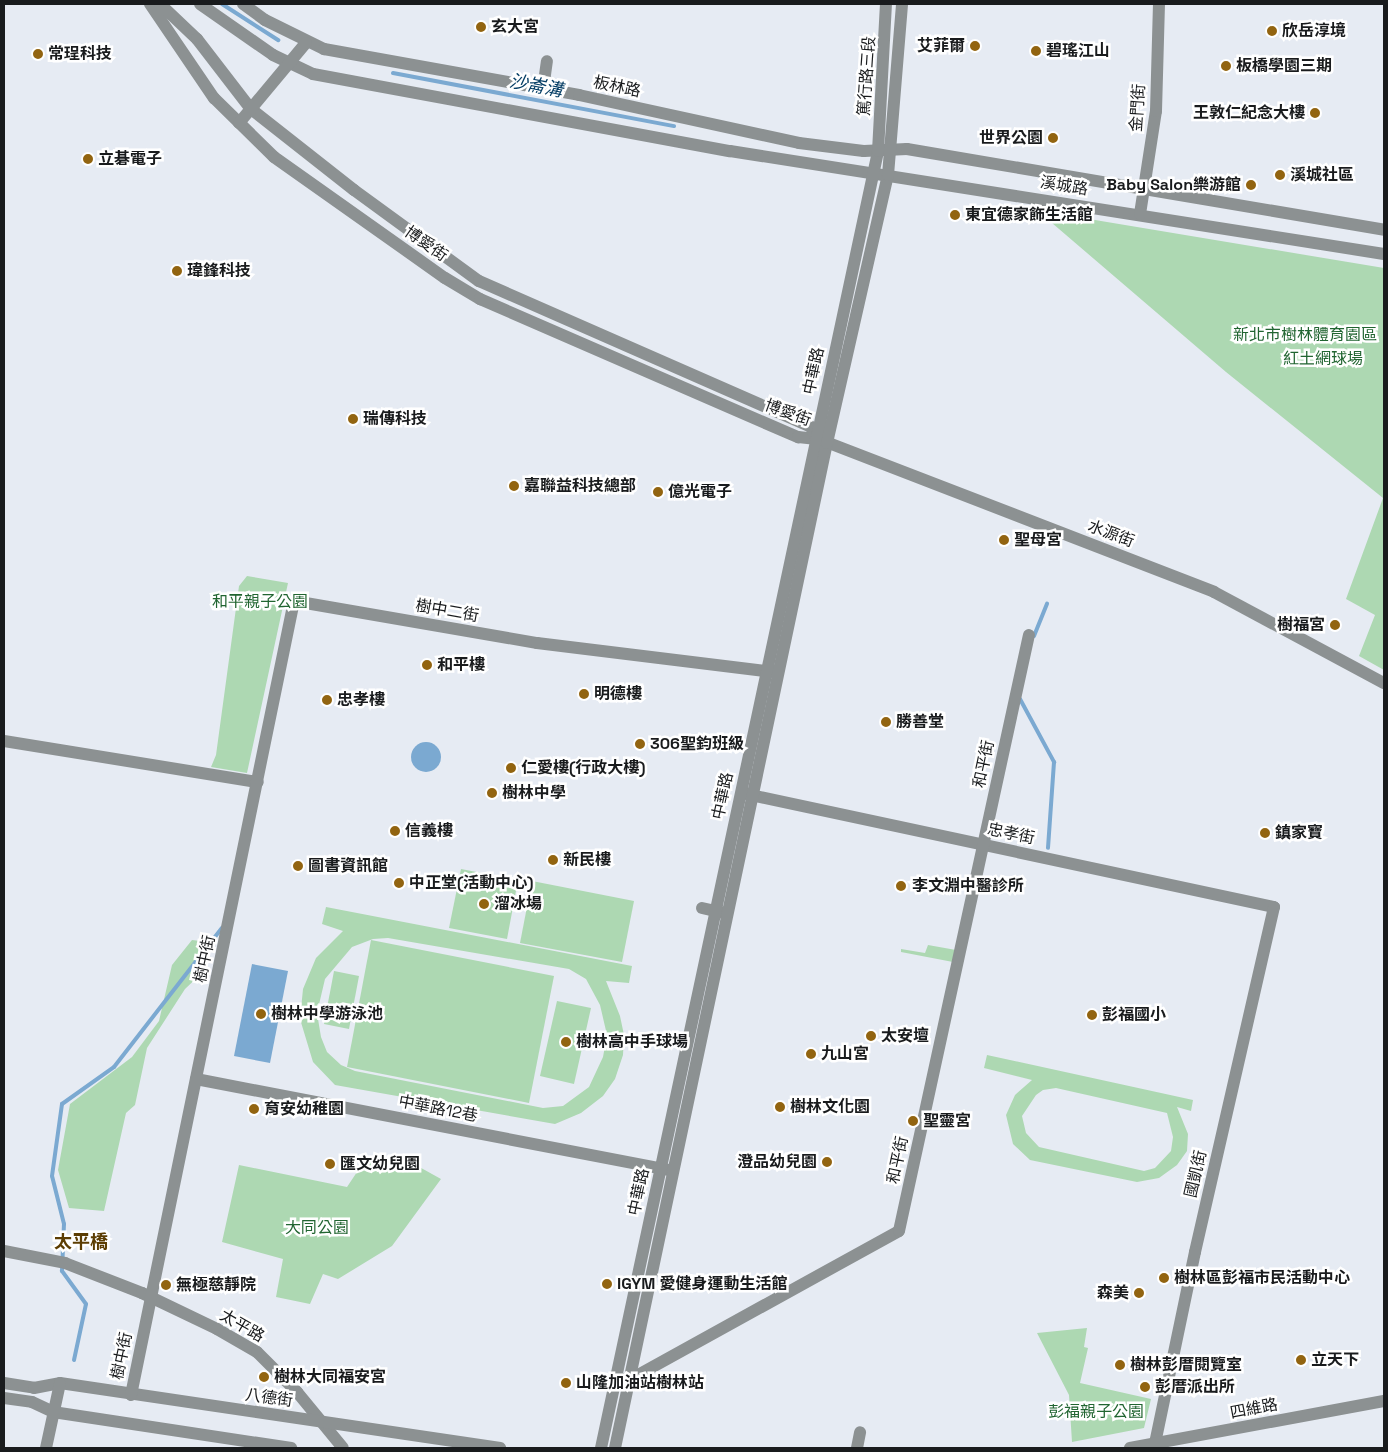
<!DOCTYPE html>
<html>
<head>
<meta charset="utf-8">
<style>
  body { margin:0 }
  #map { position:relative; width:1388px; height:1452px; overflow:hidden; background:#e6ebf3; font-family:"Space Grotesk","Noto Sans TC",sans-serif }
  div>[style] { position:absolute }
  .green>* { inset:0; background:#add8b2 }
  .water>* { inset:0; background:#7ba9d1 }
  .round { border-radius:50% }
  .stream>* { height:4px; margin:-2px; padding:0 2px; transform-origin:2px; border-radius:2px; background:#7ba9d1 }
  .minor>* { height:12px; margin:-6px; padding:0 6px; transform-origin:6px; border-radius:6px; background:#8c9192 }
  .dots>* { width:14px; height:14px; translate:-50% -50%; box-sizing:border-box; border:2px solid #fff; border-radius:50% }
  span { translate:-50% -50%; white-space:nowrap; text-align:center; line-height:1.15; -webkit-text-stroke:5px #fff; paint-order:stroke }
  .poi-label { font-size:16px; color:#191b1d; font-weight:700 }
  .left { translate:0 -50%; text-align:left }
  .right { translate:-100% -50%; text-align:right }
  .street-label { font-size:16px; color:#191b1d }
  .park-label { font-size:16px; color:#216531 }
  .water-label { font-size:18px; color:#073f66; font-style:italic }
  .neighbourhood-label { font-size:18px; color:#5c3d02; font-weight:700 }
  .frame { position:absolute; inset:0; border:5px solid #191b1d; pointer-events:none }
</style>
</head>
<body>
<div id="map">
  <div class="green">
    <i style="clip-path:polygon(1045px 217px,1089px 219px,1384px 268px,1384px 670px,1359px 656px,1375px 615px,1346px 599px,1383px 498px,1226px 372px)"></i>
    <i style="clip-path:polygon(247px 576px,288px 583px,247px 773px,211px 767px,216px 755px,239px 586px)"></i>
    <i style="clip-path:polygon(461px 869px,518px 880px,507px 939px,449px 928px)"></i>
    <i style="clip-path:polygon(532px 881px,634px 901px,622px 962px,520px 943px)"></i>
    <i style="clip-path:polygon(evenodd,326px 907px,632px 966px,629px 983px,606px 981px,620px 1016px,624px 1035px,623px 1055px,615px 1079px,603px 1096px,581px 1113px,555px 1124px,335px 1085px,313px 1062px,300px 1019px,303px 989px,316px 958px,343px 931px,322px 924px,326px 907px,388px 938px,569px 969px,586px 979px,600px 1005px,607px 1035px,603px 1057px,589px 1087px,563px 1106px,543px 1108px,355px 1071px,341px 1065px,327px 1052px,321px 1037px,317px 1013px,325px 979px,352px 947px,373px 939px,388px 938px)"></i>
    <i style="clip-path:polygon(192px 940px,209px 942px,205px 970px,185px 989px,147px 1048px,135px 1105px,126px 1113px,104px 1211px,69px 1208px,58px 1170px,70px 1104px,132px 1057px,159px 1021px,172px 965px)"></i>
    <i style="clip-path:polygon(371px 940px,554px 976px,529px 1103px,347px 1067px)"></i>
    <i style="clip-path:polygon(928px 945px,956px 950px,953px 962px,901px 952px,901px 949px,925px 953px)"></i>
    <i style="clip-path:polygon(334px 971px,359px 976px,349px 1029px,324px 1024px)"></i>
    <i style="clip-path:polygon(557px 1001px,591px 1008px,574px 1084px,540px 1076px)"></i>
    <i style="clip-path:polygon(evenodd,987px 1055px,1193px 1100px,1191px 1111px,1177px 1107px,1188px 1134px,1187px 1151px,1177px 1165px,1159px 1178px,1137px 1182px,1030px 1160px,1013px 1144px,1006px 1115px,1015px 1095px,1032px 1080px,984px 1068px,987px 1055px,1056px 1088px,1167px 1113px,1173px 1137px,1171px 1151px,1155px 1168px,1144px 1171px,1039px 1147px,1026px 1133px,1022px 1116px,1036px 1095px,1043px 1090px,1056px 1088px)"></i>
    <i style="clip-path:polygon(367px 1157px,414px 1164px,441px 1179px,392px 1246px,338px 1279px,323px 1274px,310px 1304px,276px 1297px,283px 1259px,222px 1242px,239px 1165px,347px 1187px)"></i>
    <i style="clip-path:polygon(1087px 1328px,1084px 1347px,1088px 1348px,1080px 1383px,1151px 1399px,1144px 1428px,1072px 1442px,1069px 1395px,1037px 1333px)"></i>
  </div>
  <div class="water">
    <i class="round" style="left:411px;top:742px;width:30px;height:30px"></i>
    <i style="clip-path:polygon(252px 964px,288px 971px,270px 1063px,234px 1056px)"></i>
  </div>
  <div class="stream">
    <i style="left:222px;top:4px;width:67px;rotate:32.7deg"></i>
    <i style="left:393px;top:73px;width:286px;rotate:10.7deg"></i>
    <i style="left:1034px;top:636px;width:35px;rotate:-68deg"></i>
    <i style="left:1020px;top:699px;width:72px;rotate:61.6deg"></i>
    <i style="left:1054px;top:762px;width:86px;rotate:94deg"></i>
    <i style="left:74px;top:1360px;width:57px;rotate:-77.9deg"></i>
    <i style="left:86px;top:1304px;width:41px;rotate:-126deg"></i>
    <i style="left:62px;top:1271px;width:47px;rotate:-87.6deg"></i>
    <i style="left:64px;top:1224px;width:49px;rotate:-104deg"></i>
    <i style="left:52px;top:1176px;width:73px;rotate:-82.1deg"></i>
    <i style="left:62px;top:1104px;width:64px;rotate:-35.4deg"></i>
    <i style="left:114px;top:1067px;width:176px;rotate:-52.2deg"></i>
  </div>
  <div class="minor">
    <i style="left:150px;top:4px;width:114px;rotate:55.8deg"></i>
    <i style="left:214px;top:98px;width:84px;rotate:44.5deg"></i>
    <i style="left:274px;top:157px;width:209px;rotate:35.3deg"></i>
    <i style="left:445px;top:278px;width:41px;rotate:31deg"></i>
    <i style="left:480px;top:299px;width:347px;rotate:23.5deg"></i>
    <i style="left:798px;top:437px;width:19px;rotate:6deg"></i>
    <i style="left:160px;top:4px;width:51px;rotate:43.4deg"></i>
    <i style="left:197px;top:39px;width:88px;rotate:52.4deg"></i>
    <i style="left:251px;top:109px;width:131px;rotate:38.2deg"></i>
    <i style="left:354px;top:190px;width:155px;rotate:36.1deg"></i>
    <i style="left:479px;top:281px;width:363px;rotate:23.7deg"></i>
    <i style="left:811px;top:427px;width:13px;rotate:63deg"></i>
    <i style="left:200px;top:4px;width:89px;rotate:34.9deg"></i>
    <i style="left:273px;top:55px;width:44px;rotate:25.4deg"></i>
    <i style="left:313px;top:74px;width:424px;rotate:10.5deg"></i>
    <i style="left:730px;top:151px;width:662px;rotate:8.95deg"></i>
    <i style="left:243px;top:4px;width:27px;rotate:36deg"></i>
    <i style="left:265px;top:20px;width:66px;rotate:26.2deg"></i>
    <i style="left:324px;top:49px;width:259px;rotate:10.2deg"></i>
    <i style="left:579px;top:95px;width:225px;rotate:12.3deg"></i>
    <i style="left:799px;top:143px;width:65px;rotate:7deg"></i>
    <i style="left:864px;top:151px;width:43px;rotate:-2.7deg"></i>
    <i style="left:907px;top:149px;width:484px;rotate:9.6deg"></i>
    <i style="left:543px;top:89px;width:28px;rotate:-82deg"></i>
    <i style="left:239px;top:123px;width:104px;rotate:-50.1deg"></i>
    <i style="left:1140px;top:214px;width:104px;rotate:-81.2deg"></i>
    <i style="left:1156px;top:111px;width:107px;rotate:-88.4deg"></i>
    <i style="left:821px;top:440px;width:421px;rotate:21.1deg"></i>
    <i style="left:1214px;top:592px;width:193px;rotate:28.2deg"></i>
    <i style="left:4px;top:741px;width:257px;rotate:9.2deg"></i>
    <i style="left:746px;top:794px;width:540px;rotate:12.08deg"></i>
    <i style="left:1274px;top:907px;width:354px;rotate:102.9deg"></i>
    <i style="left:1195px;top:1252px;width:200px;rotate:101.8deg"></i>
    <i style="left:702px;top:908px;width:22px;rotate:13deg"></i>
    <i style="left:196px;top:1079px;width:481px;rotate:10.9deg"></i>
    <i style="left:4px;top:1251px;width:62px;rotate:11.1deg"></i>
    <i style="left:65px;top:1263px;width:83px;rotate:21.3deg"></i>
    <i style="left:142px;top:1293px;width:83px;rotate:25.6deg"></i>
    <i style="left:217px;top:1329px;width:46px;rotate:29.9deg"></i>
    <i style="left:257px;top:1352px;width:57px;rotate:45deg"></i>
    <i style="left:297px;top:1392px;width:72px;rotate:50.6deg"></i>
    <i style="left:624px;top:1379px;width:5px;rotate:11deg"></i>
    <i style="left:629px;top:1380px;width:308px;rotate:-28.9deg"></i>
    <i style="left:899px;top:1231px;width:610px;rotate:-77.7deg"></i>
    <i style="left:4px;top:1383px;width:30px;rotate:9deg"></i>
    <i style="left:34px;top:1388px;width:26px;rotate:-11deg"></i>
    <i style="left:60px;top:1383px;width:445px;rotate:8.4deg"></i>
    <i style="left:131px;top:1395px;width:811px;rotate:-78.4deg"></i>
    <i style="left:294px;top:601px;width:247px;rotate:9.8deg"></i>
    <i style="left:537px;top:643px;width:239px;rotate:7deg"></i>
    <i style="left:4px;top:1398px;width:28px;rotate:8deg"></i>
    <i style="left:32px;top:1402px;width:23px;rotate:25deg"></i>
    <i style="left:53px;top:1412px;width:241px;rotate:8.6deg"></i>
    <i style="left:46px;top:1448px;width:66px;rotate:-77.8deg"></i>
    <i style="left:601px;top:1448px;width:1326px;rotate:-77.94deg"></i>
    <i style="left:878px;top:151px;width:147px;rotate:-86.9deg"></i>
    <i style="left:615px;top:1448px;width:1027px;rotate:-78.09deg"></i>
    <i style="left:827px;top:443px;width:275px;rotate:-77.2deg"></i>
    <i style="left:888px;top:175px;width:172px;rotate:-85.3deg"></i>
    <i style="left:857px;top:1448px;width:16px;rotate:-79deg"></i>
    <i style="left:1130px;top:1448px;width:258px;rotate:-10.5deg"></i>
  </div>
  <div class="dots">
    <i style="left:481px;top:27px;background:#926410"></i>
    <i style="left:1272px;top:31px;background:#926410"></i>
    <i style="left:975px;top:46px;background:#926410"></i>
    <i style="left:1036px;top:51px;background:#926410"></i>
    <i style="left:38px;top:54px;background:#926410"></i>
    <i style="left:1226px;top:66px;background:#926410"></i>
    <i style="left:1315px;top:113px;background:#926410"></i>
    <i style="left:1053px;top:138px;background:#926410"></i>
    <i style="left:88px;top:159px;background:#926410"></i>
    <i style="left:1280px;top:175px;background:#926410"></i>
    <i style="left:1251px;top:185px;background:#926410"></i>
    <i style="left:955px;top:215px;background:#926410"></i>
    <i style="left:177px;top:271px;background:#926410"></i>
    <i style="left:353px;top:419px;background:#926410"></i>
    <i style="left:514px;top:486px;background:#926410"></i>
    <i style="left:658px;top:492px;background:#926410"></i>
    <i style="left:1004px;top:540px;background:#926410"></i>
    <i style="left:1335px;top:625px;background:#926410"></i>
    <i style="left:427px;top:665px;background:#926410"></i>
    <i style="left:584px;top:694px;background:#926410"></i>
    <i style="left:327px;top:700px;background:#926410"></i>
    <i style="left:886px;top:722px;background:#926410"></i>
    <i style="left:640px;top:744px;background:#926410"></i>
    <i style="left:511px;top:768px;background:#926410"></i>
    <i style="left:492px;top:793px;background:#926410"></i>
    <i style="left:395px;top:831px;background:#926410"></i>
    <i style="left:1265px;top:833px;background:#926410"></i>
    <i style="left:553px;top:860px;background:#926410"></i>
    <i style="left:298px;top:866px;background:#926410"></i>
    <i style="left:399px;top:883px;background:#926410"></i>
    <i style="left:901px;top:886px;background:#926410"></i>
    <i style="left:484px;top:904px;background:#926410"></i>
    <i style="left:261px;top:1014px;background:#926410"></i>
    <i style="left:1092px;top:1015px;background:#926410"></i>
    <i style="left:871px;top:1036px;background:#926410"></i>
    <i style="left:566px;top:1042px;background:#926410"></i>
    <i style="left:811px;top:1054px;background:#926410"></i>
    <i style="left:780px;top:1107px;background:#926410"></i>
    <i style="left:254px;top:1109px;background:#926410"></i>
    <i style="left:913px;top:1121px;background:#926410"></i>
    <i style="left:827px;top:1162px;background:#926410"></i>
    <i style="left:330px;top:1164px;background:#926410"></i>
    <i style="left:1164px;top:1278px;background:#926410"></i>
    <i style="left:607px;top:1284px;background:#926410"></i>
    <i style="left:166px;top:1285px;background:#926410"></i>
    <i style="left:1139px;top:1293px;background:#926410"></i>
    <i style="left:1301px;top:1360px;background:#926410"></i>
    <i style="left:1120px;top:1365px;background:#926410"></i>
    <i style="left:264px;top:1377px;background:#926410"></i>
    <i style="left:566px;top:1383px;background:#926410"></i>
    <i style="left:1145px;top:1387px;background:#926410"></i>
  </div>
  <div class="poi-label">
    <span class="left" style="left:491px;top:27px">玄大宮</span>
    <span class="left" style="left:1282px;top:31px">欣岳淳境</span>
    <span class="right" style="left:965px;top:46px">艾菲爾</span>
    <span class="left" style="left:1046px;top:51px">碧瑤江山</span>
    <span class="left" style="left:48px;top:54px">常珵科技</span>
    <span class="left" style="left:1236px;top:66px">板橋學園三期</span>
    <span class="right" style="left:1305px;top:113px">王敦仁紀念大樓</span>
    <span class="right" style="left:1043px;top:138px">世界公園</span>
    <span class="left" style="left:98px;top:159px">立碁電子</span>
    <span class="left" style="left:1290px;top:175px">溪城社區</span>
    <span class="right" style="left:1241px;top:185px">Baby Salon樂游館</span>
    <span class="left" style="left:965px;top:215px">東宜德家飾生活館</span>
    <span class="left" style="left:187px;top:271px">瑋鋒科技</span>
    <span class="left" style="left:363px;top:419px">瑞傳科技</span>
    <span class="left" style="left:524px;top:486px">嘉聯益科技總部</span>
    <span class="left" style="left:668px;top:492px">億光電子</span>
    <span class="left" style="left:1014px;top:540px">聖母宮</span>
    <span class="right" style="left:1325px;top:625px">樹福宮</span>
    <span class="left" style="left:437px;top:665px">和平樓</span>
    <span class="left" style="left:594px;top:694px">明德樓</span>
    <span class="left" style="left:337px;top:700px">忠孝樓</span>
    <span class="left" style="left:896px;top:722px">勝善堂</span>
    <span class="left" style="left:650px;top:744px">306聖鈞班級</span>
    <span class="left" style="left:521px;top:768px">仁愛樓(行政大樓)</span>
    <span class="left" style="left:502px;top:793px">樹林中學</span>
    <span class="left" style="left:405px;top:831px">信義樓</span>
    <span class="left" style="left:1275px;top:833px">鎮家寶</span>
    <span class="left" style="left:563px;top:860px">新民樓</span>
    <span class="left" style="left:308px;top:866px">圖書資訊館</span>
    <span class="left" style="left:409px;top:883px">中正堂(活動中心)</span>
    <span class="left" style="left:912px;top:886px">李文淵中醫診所</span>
    <span class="left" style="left:494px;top:904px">溜冰場</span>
    <span class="left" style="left:271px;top:1014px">樹林中學游泳池</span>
    <span class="left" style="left:1102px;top:1015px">彭福國小</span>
    <span class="left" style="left:881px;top:1036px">太安壇</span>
    <span class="left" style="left:576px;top:1042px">樹林高中手球場</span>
    <span class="left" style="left:821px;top:1054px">九山宮</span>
    <span class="left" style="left:790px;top:1107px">樹林文化園</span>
    <span class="left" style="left:264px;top:1109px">育安幼稚園</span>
    <span class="left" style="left:923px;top:1121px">聖靈宮</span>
    <span class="right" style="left:817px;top:1162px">澄品幼兒園</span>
    <span class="left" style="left:340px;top:1164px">匯文幼兒園</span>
    <span class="left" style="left:1174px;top:1278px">樹林區彭福市民活動中心</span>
    <span class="left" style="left:617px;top:1284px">IGYM 愛健身運動生活館</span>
    <span class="left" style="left:176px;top:1285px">無極慈靜院</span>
    <span class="right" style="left:1129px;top:1293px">森美</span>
    <span class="left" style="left:1311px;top:1360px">立天下</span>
    <span class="left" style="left:1130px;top:1365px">樹林彭厝閱覽室</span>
    <span class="left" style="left:274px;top:1377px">樹林大同福安宮</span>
    <span class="left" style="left:576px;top:1383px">山隆加油站樹林站</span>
    <span class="left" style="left:1155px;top:1387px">彭厝派出所</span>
  </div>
  <div class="street-label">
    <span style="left:867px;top:76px;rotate:-86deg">篤行路三段</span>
    <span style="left:617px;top:87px;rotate:12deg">板林路</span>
    <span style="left:1138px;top:108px;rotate:-86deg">金門街</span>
    <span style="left:1064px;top:186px;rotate:9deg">溪城路</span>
    <span style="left:426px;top:244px;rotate:35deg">博愛街</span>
    <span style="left:814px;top:371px;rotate:-78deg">中華路</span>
    <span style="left:788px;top:413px;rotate:20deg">博愛街</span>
    <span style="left:1111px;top:534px;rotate:21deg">水源街</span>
    <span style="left:447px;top:611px;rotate:10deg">樹中二街</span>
    <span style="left:984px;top:764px;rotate:-78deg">和平街</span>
    <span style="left:723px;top:796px;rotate:-78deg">中華路</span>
    <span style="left:1011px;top:834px;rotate:12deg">忠孝街</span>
    <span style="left:205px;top:959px;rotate:-78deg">樹中街</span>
    <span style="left:438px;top:1109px;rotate:11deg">中華路12巷</span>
    <span style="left:898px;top:1160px;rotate:-78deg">和平街</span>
    <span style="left:1196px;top:1174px;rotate:-77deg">國凱街</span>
    <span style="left:639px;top:1192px;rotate:-78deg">中華路</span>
    <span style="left:242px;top:1326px;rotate:30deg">太平路</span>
    <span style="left:122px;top:1356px;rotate:-78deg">樹中街</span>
    <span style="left:269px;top:1398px;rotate:8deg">八德街</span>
    <span style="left:1254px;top:1409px;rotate:-11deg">四維路</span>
  </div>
  <div class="park-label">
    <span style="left:1305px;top:335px">新北市樹林體育園區</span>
    <span style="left:1323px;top:359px">紅土網球場</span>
    <span style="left:260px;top:602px">和平親子公園</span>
    <span style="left:317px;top:1228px">大同公園</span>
    <span style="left:1096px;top:1412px">彭福親子公園</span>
  </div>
  <div class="water-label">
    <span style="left:536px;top:86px;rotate:11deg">沙崙溝</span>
  </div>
  <div class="neighbourhood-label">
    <span style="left:81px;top:1242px">太平橋</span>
  </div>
  <div class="frame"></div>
</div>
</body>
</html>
